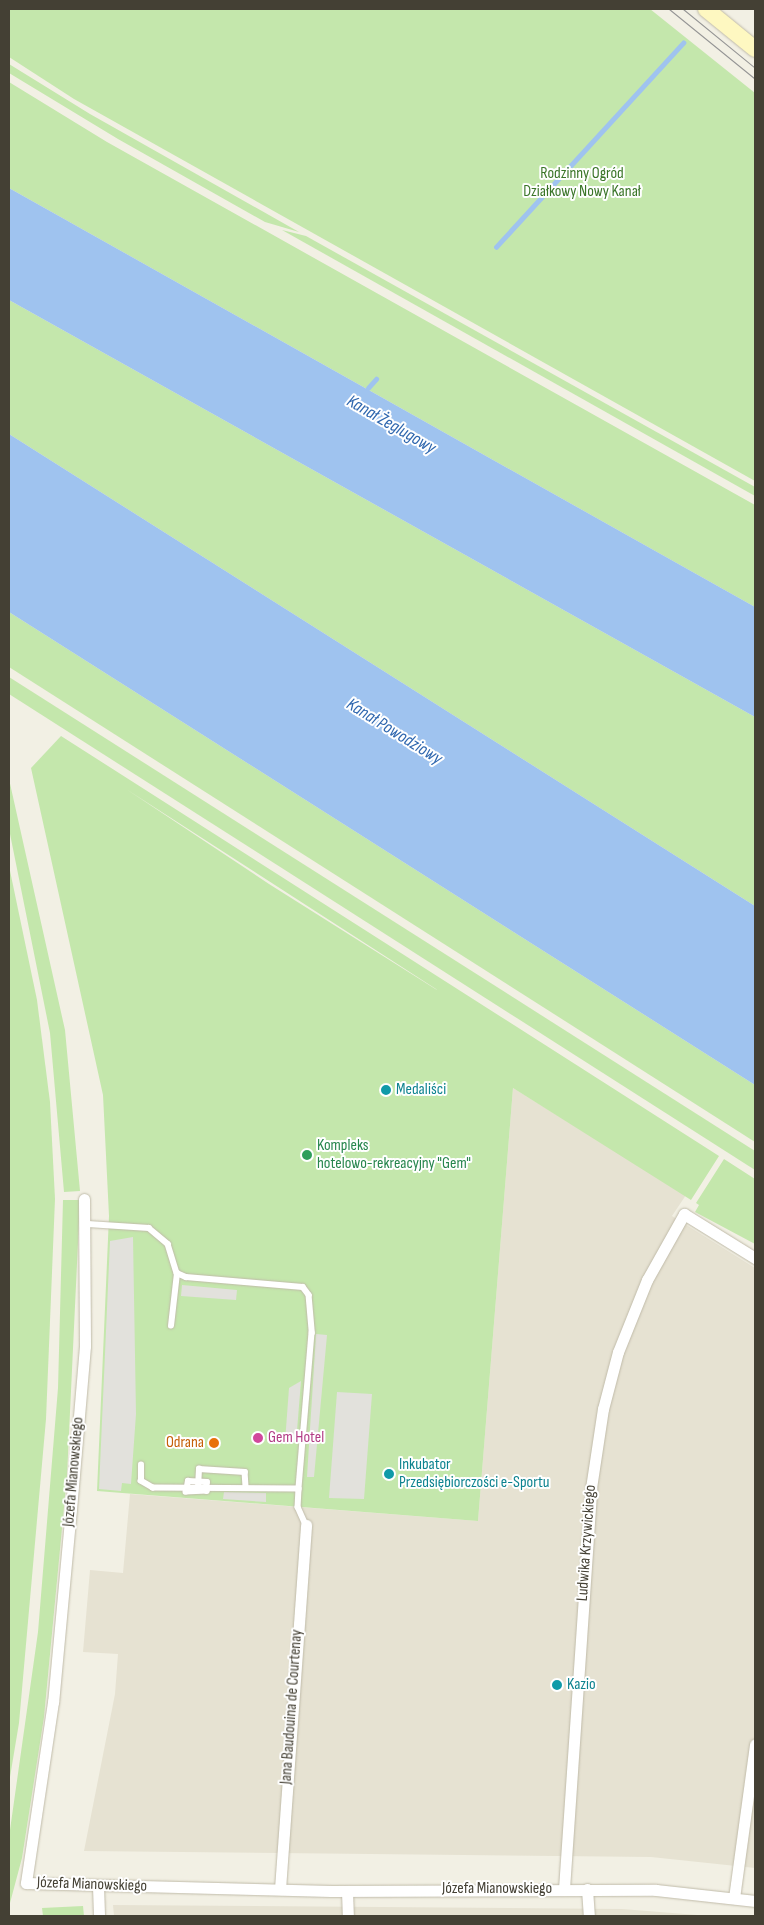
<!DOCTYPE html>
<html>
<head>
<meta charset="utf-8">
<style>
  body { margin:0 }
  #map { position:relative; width:764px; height:1925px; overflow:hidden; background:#f2f0e4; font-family:"Sofia Sans Condensed",sans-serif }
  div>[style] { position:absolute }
  .residential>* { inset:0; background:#e6e2d2 }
  .green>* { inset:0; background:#c4e7ac }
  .parking>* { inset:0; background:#e2e1dc }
  .water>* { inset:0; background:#9fc3ef }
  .stream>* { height:4.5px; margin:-2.25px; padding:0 2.25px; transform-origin:2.25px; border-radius:2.25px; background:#9fc3ef }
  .roads { filter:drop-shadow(0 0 1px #c0bba9) drop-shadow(0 0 1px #c0bba9) }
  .lane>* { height:5.5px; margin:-2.75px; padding:0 2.75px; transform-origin:2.75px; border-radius:2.75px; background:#fff }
  .street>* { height:11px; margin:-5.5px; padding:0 5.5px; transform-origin:5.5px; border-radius:5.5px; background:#fff }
  .secondary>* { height:16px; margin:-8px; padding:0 8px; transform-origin:8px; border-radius:8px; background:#fef8c1 }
  .tram>* { height:1px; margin:-0.5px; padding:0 0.5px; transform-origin:0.5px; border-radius:0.5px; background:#949494 }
  .dots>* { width:14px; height:14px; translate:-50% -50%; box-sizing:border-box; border:2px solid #fff; border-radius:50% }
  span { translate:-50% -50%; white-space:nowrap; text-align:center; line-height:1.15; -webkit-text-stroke:4px #fff; paint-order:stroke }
  .park-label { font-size:16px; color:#3a7528 }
  .culture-label { font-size:16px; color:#0d838f }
  .left { translate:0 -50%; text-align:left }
  .leisure-label { font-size:16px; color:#27864d }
  .hotel-label { font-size:16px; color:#b23c85 }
  .food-label { font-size:16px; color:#c56008 }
  .right { translate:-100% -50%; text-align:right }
  .street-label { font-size:16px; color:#444034 }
  .water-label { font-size:18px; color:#2e66ae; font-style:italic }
  .frame { position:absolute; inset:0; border:10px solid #444034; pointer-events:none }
</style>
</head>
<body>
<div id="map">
  <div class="residential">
    <i style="clip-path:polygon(513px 1088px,686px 1195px,672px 1216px,755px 1268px,755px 1868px,651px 1857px,84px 1851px,115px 1694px,118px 1654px,83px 1652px,90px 1570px,123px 1573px,130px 1494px,478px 1521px)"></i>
    <i style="clip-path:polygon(113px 1905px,622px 1909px,710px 1916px,114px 1916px)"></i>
  </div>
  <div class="green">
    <i style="clip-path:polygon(9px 9px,650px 9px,755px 93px,755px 481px,74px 99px,9px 57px)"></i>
    <i style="clip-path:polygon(9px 64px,90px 114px,299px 232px,265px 222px,118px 139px,9px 73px)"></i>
    <i style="clip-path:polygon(9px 82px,107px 142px,755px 505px,755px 607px,9px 188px)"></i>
    <i style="clip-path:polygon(282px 230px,306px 236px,755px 487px,755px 496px)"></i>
    <i style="clip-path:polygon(9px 300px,755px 717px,755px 906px,9px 434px)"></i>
    <i style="clip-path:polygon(9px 612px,755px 1085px,755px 1142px,9px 667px)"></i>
    <i style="clip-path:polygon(9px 677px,755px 1151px,755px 1170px,9px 694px)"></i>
    <i style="clip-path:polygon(evenodd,61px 736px,719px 1156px,691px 1200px,513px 1088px,478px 1521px,97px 1491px,109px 1216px,103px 1095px,31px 768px,61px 736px,126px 789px,436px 989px,437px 990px,269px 884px,126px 789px)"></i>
    <i style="clip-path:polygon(9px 779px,65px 1030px,80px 1191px,64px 1192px,50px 1033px,9px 829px)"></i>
    <i style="clip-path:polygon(9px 866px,37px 1000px,50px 1102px,55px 1199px,46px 1419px,19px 1723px,9px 1783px)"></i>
    <i style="clip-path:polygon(724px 1159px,755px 1179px,755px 1244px,695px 1212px,699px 1205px,696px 1203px)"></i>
    <i style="clip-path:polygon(63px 1200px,80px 1200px,67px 1476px,44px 1717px,22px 1858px,10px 1903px,9px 1837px,38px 1632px,58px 1388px)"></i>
    <i style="clip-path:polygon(83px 1906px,84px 1916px,43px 1916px,42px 1908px)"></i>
  </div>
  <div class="parking">
    <i style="clip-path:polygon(133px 1237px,136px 1414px,131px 1484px,122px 1483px,121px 1491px,99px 1489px,110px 1241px)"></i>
    <i style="clip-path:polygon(182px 1285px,237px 1290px,236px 1300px,181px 1296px)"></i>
    <i style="clip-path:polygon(316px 1334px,327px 1335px,314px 1477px,307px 1477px)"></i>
    <i style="clip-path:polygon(301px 1381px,296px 1443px,285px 1442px,289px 1388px)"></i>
    <i style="clip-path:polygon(337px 1392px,372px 1394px,364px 1499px,329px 1498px)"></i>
    <i style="clip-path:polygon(224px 1492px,266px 1493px,266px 1502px,223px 1499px)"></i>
  </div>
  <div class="water">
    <i style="clip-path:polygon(9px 188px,755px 607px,755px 717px,9px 300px)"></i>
    <i style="clip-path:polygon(9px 434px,755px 906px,755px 1085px,9px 612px)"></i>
  </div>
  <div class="stream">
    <i style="left:496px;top:247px;width:277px;rotate:-47.5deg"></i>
    <i style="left:368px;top:388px;width:12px;rotate:-48deg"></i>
  </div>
  <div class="roads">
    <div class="lane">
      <i style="left:88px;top:1224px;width:61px;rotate:3.8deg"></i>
      <i style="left:149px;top:1228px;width:25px;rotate:40deg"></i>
      <i style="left:168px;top:1244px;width:30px;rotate:73deg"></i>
      <i style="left:177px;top:1273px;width:10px;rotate:24deg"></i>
      <i style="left:186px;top:1277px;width:117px;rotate:4.9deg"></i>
      <i style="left:303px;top:1287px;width:10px;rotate:53deg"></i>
      <i style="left:309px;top:1295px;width:38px;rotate:85deg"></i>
      <i style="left:312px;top:1333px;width:157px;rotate:94.8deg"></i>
      <i style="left:299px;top:1489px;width:146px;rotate:-179.6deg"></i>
      <i style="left:153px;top:1488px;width:14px;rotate:-150deg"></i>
      <i style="left:141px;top:1481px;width:16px;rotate:-90deg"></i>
      <i style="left:171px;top:1326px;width:53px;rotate:-83.5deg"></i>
      <i style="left:188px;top:1481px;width:19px;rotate:3deg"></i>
      <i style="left:207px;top:1482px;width:9px;rotate:90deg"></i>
      <i style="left:207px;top:1491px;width:21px;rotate:177deg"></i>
      <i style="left:186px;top:1492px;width:11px;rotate:-80deg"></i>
      <i style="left:198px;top:1488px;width:19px;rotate:-87deg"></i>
      <i style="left:199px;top:1469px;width:46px;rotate:3.7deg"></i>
      <i style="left:245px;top:1472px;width:16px;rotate:86deg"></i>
      <i style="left:299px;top:1489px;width:18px;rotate:93deg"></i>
      <i style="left:298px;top:1507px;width:20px;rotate:66deg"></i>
    </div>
    <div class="street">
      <i style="left:84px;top:1199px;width:147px;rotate:89.6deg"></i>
      <i style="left:85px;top:1346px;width:164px;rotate:94.9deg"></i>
      <i style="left:71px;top:1509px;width:194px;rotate:95.3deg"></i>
      <i style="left:53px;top:1702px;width:183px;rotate:98.5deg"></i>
      <i style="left:26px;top:1883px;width:305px;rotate:1.5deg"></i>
      <i style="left:331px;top:1891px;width:325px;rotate:-0.2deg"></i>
      <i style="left:656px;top:1890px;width:100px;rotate:6.3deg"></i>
      <i style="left:98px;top:1886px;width:30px;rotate:88deg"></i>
      <i style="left:280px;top:1889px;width:365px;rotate:-85.9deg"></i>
      <i style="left:564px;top:1889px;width:402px;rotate:-86.1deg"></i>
      <i style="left:591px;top:1488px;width:80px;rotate:-81.4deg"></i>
      <i style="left:603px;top:1409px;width:59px;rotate:-75.3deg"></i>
      <i style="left:618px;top:1352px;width:78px;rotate:-68.1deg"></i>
      <i style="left:647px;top:1280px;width:76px;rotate:-60.7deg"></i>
      <i style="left:684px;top:1214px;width:84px;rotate:31.8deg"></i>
      <i style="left:587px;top:1889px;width:27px;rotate:86deg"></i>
      <i style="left:347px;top:1891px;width:25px;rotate:88deg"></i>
      <i style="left:734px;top:1898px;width:155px;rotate:-82.2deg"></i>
    </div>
    <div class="secondary">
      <i style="left:706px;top:9px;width:63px;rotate:39.2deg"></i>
    </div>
  </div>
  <div class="tram">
    <i style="left:669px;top:9px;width:111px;rotate:39.1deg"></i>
    <i style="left:683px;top:9px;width:93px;rotate:39.3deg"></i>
  </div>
  <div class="dots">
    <i style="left:386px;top:1090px;background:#0f9aa8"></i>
    <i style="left:307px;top:1155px;background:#2e9e5b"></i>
    <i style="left:258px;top:1438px;background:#d1479c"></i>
    <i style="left:214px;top:1443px;background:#e8710a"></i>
    <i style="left:389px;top:1474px;background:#0f9aa8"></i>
    <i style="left:557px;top:1685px;background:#0f9aa8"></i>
  </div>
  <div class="park-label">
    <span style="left:582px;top:183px">Rodzinny Ogród<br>Działkowy Nowy Kanał</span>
  </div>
  <div class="culture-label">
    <span class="left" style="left:396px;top:1090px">Medaliści</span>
    <span class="left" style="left:399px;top:1474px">Inkubator<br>Przedsiębiorczości e-Sportu</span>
    <span class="left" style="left:567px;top:1685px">Kazio</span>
  </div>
  <div class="leisure-label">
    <span class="left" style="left:317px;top:1155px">Kompleks<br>hotelowo-rekreacyjny "Gem"</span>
  </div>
  <div class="hotel-label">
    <span class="left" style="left:268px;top:1438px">Gem Hotel</span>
  </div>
  <div class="food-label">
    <span class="right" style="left:204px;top:1443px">Odrana</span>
  </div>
  <div class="street-label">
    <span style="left:74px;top:1472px;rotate:-85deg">Józefa Mianowskiego</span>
    <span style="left:587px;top:1543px;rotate:-86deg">Ludwika Krzywickiego</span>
    <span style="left:292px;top:1707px;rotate:-86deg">Jana Baudouina de Courtenay</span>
    <span style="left:92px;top:1885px;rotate:2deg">Józefa Mianowskiego</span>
    <span style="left:497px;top:1889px">Józefa Mianowskiego</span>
  </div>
  <div class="water-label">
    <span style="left:391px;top:425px;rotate:30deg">Kanał Żeglugowy</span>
    <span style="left:394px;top:732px;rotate:32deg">Kanał Powodziowy</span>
  </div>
  <div class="frame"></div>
</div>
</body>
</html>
